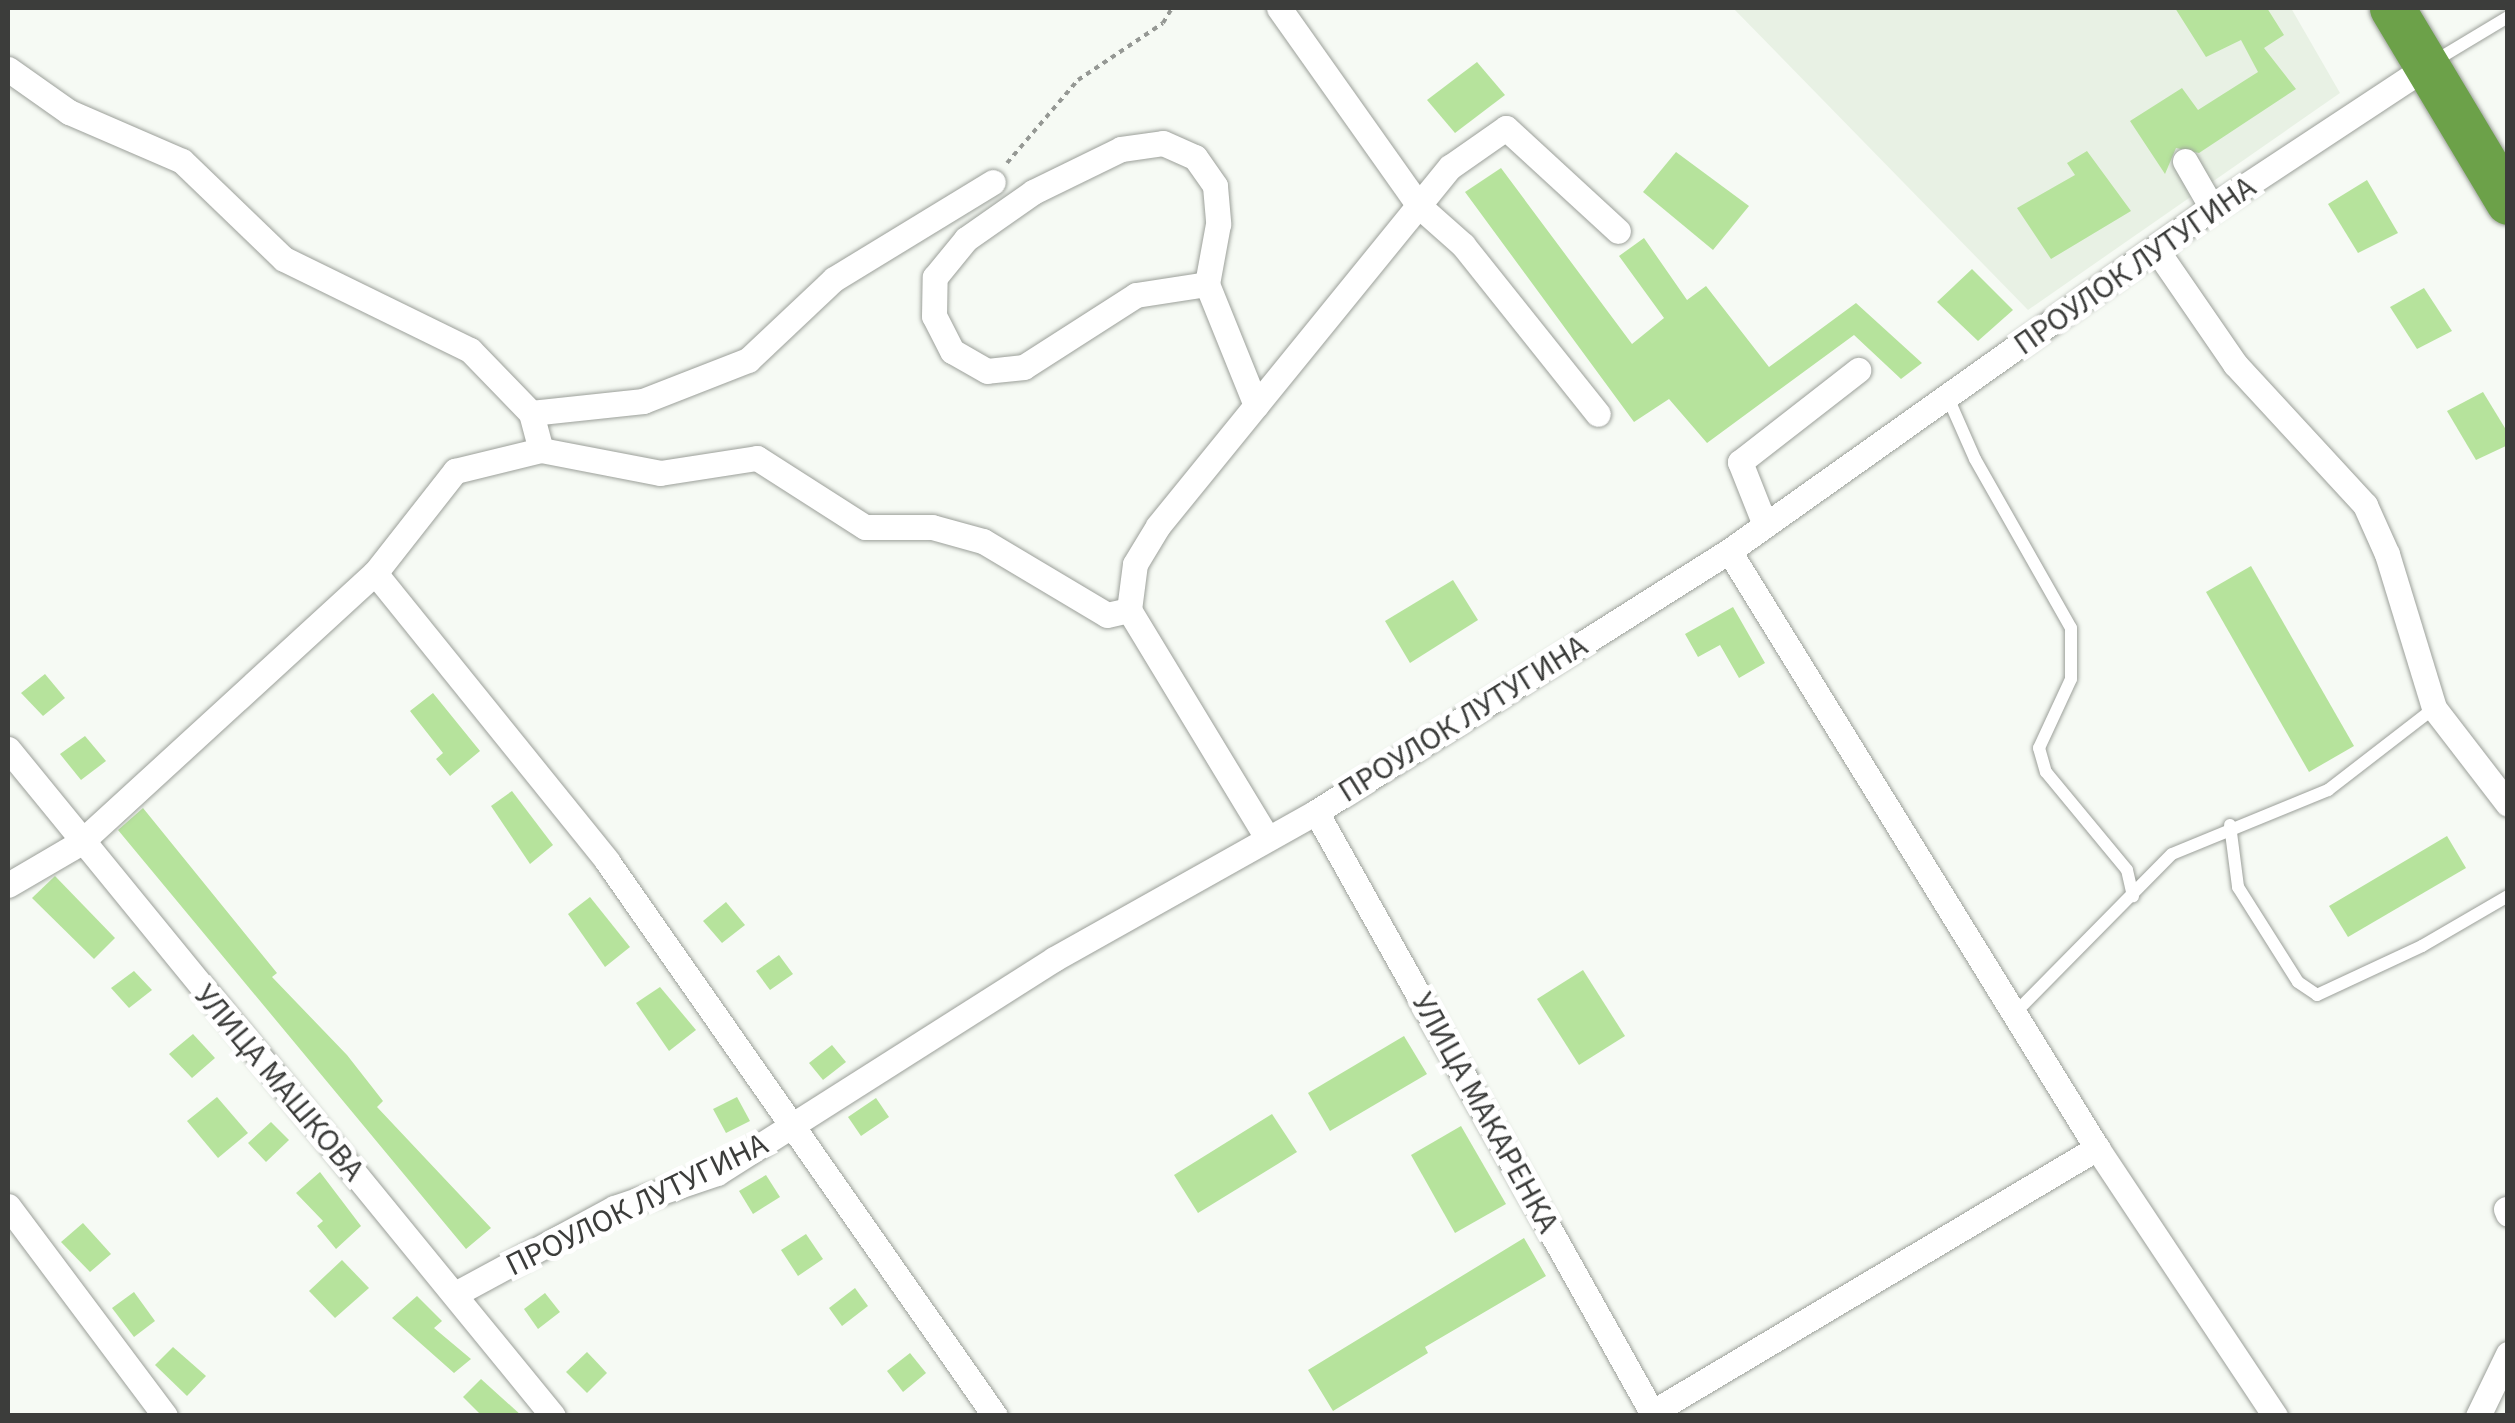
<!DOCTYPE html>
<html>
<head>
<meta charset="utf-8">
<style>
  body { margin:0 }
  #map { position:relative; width:2515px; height:1423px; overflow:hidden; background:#f6faf4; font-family:"Source Sans 3",sans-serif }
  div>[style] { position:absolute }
  .built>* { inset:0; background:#e8f1e4 }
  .building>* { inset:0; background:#b6e39c }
  .path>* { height:4px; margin-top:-2px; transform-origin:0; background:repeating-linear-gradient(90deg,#959894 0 5px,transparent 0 10px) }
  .roads { filter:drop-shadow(0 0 2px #9ca09a) drop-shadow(0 0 2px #9ca09a) }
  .lane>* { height:12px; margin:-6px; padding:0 6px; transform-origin:6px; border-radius:6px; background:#fff }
  .street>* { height:25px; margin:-12.5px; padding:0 12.5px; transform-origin:12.5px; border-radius:12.5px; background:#fff }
  .highway>* { height:45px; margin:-22.5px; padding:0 22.5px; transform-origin:22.5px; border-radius:22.5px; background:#6ca149 }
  span { translate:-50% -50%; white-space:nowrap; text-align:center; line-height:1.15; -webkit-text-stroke:10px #fff; paint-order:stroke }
  .street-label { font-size:32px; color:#3c3d3b }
  .frame { position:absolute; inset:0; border:10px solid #3c3d3b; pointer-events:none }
</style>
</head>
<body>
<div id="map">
  <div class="built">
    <i style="clip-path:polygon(1733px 8px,2291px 8px,2340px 93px,2028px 310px)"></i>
  </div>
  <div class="building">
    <i style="clip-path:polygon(2175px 8px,2267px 8px,2284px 35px,2264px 48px,2296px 89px,2199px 153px,2176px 148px,2165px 174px,2130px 121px,2182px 88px,2198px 110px,2258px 72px,2241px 40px,2206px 57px)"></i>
    <i style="clip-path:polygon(1477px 62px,1505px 95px,1455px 133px,1427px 100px)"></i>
    <i style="clip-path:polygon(2087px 151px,2131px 211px,2051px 259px,2017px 208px,2075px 175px,2067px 163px)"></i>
    <i style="clip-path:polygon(1676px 152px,1749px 206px,1713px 250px,1643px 192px)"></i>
    <i style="clip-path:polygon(1501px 168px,1632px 344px,1664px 318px,1619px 256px,1644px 238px,1687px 300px,1706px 286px,1769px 367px,1856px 303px,1922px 363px,1901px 379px,1854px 335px,1707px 443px,1669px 399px,1634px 422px,1465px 192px)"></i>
    <i style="clip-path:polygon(2367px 180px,2398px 233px,2358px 253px,2328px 204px)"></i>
    <i style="clip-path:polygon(1972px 269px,2013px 310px,1978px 341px,1937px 302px)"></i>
    <i style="clip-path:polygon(2424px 288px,2452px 331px,2417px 349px,2390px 307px)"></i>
    <i style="clip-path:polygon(2483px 392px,2508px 433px,2508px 445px,2476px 460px,2447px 411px)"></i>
    <i style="clip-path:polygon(2251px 566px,2354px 746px,2309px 772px,2206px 592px)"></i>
    <i style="clip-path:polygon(1453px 580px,1478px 620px,1410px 663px,1385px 621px)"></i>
    <i style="clip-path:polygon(1733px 607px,1765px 663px,1739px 678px,1720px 645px,1698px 657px,1685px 634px)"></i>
    <i style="clip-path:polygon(45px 674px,65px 698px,43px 716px,21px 693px)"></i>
    <i style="clip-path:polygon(433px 693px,480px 751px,450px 776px,436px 759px,443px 753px,410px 711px)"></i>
    <i style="clip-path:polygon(85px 736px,106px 761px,81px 780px,60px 754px)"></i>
    <i style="clip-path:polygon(512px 791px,553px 845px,530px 864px,491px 806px)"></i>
    <i style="clip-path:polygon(143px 808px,277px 973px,272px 977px,347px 1055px,383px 1101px,377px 1107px,491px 1228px,466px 1249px,118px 830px)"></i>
    <i style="clip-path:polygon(2447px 836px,2466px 868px,2348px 937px,2329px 906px)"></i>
    <i style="clip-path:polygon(55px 876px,115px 938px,94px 959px,32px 898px)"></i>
    <i style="clip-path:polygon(590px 897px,630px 947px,605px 967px,568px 914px)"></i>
    <i style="clip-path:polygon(726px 902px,745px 925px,722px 943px,703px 921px)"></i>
    <i style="clip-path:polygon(779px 955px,793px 974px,770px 990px,756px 971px)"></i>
    <i style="clip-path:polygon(1583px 970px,1625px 1036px,1579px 1065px,1537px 999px)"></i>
    <i style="clip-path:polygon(134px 971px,152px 990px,129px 1008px,111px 988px)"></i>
    <i style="clip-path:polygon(660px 987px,696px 1030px,669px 1051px,636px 1003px)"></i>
    <i style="clip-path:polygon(193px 1034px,215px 1058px,192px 1078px,169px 1054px)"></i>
    <i style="clip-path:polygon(1404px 1036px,1427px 1074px,1330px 1131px,1308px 1093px)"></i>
    <i style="clip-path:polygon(832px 1045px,846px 1062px,823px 1080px,809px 1063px)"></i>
    <i style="clip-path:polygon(217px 1097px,248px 1133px,218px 1158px,187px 1121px)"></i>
    <i style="clip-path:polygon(737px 1097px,750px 1121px,726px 1133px,713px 1109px)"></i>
    <i style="clip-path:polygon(876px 1098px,889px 1117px,861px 1136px,848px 1117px)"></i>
    <i style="clip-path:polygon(1272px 1114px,1297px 1152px,1198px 1213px,1174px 1175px)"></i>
    <i style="clip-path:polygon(271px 1122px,289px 1140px,266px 1162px,248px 1143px)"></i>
    <i style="clip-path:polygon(1461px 1126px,1506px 1204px,1455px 1233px,1411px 1155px)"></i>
    <i style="clip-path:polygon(320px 1172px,361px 1226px,336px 1249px,317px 1226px,323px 1221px,296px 1193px)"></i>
    <i style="clip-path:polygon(766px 1175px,780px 1197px,753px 1214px,739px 1191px)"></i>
    <i style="clip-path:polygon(83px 1223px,111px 1254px,90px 1272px,61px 1242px)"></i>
    <i style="clip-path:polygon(806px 1234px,823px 1259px,798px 1276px,781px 1250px)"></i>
    <i style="clip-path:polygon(1524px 1238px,1546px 1276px,1425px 1347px,1428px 1353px,1333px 1411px,1308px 1370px)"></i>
    <i style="clip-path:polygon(342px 1260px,369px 1288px,335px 1318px,309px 1291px)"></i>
    <i style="clip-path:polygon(855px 1288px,868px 1306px,842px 1326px,829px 1308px)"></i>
    <i style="clip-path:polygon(134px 1292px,155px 1321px,134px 1337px,112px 1308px)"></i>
    <i style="clip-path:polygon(545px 1293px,560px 1312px,538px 1329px,524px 1309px)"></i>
    <i style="clip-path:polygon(417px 1296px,442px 1321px,434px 1328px,471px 1359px,454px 1373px,392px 1318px)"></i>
    <i style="clip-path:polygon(173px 1347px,206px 1376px,187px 1396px,155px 1365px)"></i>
    <i style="clip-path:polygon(587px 1352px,607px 1373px,587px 1393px,566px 1372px)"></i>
    <i style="clip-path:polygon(910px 1353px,926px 1373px,903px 1392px,887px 1371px)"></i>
    <i style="clip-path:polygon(481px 1379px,522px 1416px,482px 1416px,463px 1397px)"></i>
  </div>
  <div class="path">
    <i style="left:1007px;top:163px;width:109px;rotate:-49.5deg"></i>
    <i style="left:1078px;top:80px;width:102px;rotate:-33.8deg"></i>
    <i style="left:1163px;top:23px;width:17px;rotate:-59deg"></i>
  </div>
  <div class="roads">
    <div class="lane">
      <i style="left:2433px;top:62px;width:87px;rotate:-31deg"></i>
      <i style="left:1949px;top:400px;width:64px;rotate:66.2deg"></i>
      <i style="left:1975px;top:459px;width:194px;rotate:60.4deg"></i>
      <i style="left:2071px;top:628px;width:51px;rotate:90deg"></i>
      <i style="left:2071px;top:679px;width:76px;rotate:114.9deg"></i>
      <i style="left:2039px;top:748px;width:25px;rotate:74deg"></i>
      <i style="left:2046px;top:772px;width:127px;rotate:50.4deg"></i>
      <i style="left:2127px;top:870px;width:27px;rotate:77deg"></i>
      <i style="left:2230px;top:825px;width:63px;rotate:82.6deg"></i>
      <i style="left:2238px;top:887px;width:112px;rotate:57.7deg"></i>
      <i style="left:2298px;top:982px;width:23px;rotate:34deg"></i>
      <i style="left:2317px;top:995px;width:116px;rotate:-25deg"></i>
      <i style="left:2422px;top:946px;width:99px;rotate:-30.2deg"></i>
      <i style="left:2015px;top:1013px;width:223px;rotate:-45.4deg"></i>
      <i style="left:2172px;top:854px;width:169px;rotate:-22.3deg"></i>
      <i style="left:2328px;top:790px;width:134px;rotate:-37.7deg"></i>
    </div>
    <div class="street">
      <i style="left:1279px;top:8px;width:242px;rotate:54.7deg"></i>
      <i style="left:1419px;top:206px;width:59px;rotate:41.6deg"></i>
      <i style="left:1463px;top:245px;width:216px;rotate:51.4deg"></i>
      <i style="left:8px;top:69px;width:75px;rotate:35.2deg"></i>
      <i style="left:69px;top:112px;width:123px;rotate:23.4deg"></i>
      <i style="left:182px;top:161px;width:141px;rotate:43.9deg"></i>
      <i style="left:284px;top:259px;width:207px;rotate:26.1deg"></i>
      <i style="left:470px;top:350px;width:88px;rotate:45.9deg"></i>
      <i style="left:531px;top:413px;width:38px;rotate:75deg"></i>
      <i style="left:2185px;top:161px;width:54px;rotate:60.1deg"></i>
      <i style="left:2156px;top:249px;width:140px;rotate:55.5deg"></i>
      <i style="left:2235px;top:364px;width:192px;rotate:47.3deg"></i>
      <i style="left:2365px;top:505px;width:54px;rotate:65.8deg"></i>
      <i style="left:2387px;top:554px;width:161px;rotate:73deg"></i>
      <i style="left:2434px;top:708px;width:121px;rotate:52.4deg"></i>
      <i style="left:1207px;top:284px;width:72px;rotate:171.2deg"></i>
      <i style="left:1136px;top:295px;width:133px;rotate:147.3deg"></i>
      <i style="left:1024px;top:367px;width:37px;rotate:174deg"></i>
      <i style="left:987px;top:371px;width:40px;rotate:-150.3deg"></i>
      <i style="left:952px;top:351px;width:39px;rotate:-117deg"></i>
      <i style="left:934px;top:316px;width:39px;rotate:-89deg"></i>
      <i style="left:935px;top:277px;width:49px;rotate:-50.8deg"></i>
      <i style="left:966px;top:239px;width:82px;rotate:-35deg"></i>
      <i style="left:1033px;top:192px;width:98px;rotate:-26deg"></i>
      <i style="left:1121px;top:149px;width:42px;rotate:-8.1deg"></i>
      <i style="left:1163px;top:143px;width:35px;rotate:24deg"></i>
      <i style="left:1195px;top:157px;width:35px;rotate:55deg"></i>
      <i style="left:1215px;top:186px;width:38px;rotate:85deg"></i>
      <i style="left:1218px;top:224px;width:61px;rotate:100.4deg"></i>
      <i style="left:1207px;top:284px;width:131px;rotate:68deg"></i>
      <i style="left:531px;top:413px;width:113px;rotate:-6.1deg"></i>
      <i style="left:643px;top:401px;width:113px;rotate:-21.3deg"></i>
      <i style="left:748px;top:360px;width:118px;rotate:-43.3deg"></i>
      <i style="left:834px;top:279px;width:186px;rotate:-31.4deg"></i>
      <i style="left:1765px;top:525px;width:68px;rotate:-111.6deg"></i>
      <i style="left:1740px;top:462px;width:150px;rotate:-37.9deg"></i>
      <i style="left:1729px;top:551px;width:701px;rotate:58.35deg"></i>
      <i style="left:2097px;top:1148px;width:322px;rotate:56.4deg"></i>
      <i style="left:375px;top:573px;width:370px;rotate:51.1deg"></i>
      <i style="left:607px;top:861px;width:677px;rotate:55.04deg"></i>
      <i style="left:8px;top:749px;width:861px;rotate:50.75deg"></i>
      <i style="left:1316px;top:812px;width:692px;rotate:60.77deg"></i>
      <i style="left:1266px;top:836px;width:264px;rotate:-121.2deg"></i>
      <i style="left:1129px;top:610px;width:46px;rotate:-82.6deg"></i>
      <i style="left:1135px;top:564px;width:44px;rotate:-58.8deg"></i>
      <i style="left:1158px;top:526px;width:463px;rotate:-50.9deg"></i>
      <i style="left:1450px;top:167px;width:68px;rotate:-34.9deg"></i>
      <i style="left:1506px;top:128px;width:152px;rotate:42.6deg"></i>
      <i style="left:8px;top:885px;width:83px;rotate:-30.3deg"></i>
      <i style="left:80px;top:843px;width:400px;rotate:-42.5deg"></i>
      <i style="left:375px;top:573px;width:130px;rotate:-51.9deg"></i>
      <i style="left:455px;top:471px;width:89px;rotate:-13.7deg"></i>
      <i style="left:541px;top:450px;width:121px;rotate:10.9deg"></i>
      <i style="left:660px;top:473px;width:98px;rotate:-8.8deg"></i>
      <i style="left:757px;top:458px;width:128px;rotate:32.6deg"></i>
      <i style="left:865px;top:527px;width:67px"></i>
      <i style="left:932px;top:527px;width:53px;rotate:15.4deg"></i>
      <i style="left:983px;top:541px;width:144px;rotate:30.8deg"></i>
      <i style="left:1107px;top:615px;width:23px;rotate:-13deg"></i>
      <i style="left:8px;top:1206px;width:262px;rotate:53.2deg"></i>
      <i style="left:2506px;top:1209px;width:5px;rotate:68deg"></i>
      <i style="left:455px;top:1294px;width:181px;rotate:-28.4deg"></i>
      <i style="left:614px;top:1208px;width:109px;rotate:-18.8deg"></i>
      <i style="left:717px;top:1173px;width:399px;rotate:-32.4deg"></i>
      <i style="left:1054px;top:959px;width:300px;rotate:-29.3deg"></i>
      <i style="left:1316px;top:812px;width:489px;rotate:-32.3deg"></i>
      <i style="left:1729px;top:551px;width:592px;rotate:-35.38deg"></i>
      <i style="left:2212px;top:208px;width:258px;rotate:-33.4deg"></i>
      <i style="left:1653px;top:1412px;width:517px;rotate:-30.74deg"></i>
      <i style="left:2478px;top:1416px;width:69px;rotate:-64.2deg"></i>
    </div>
    <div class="highway">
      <i style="left:2392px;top:8px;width:226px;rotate:59.1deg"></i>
    </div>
  </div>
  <div class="street-label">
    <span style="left:2135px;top:266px;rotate:-35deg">ПРОУЛОК ЛУТУГИНА</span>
    <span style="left:1463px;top:719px;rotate:-32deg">ПРОУЛОК ЛУТУГИНА</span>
    <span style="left:279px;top:1083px;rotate:50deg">УЛИЦА МАШКОВА</span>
    <span style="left:1485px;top:1113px;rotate:61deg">УЛИЦА МАКАРЕНКА</span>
    <span style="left:637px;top:1205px;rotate:-26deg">ПРОУЛОК ЛУТУГИНА</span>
  </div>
  <div class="frame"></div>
</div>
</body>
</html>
